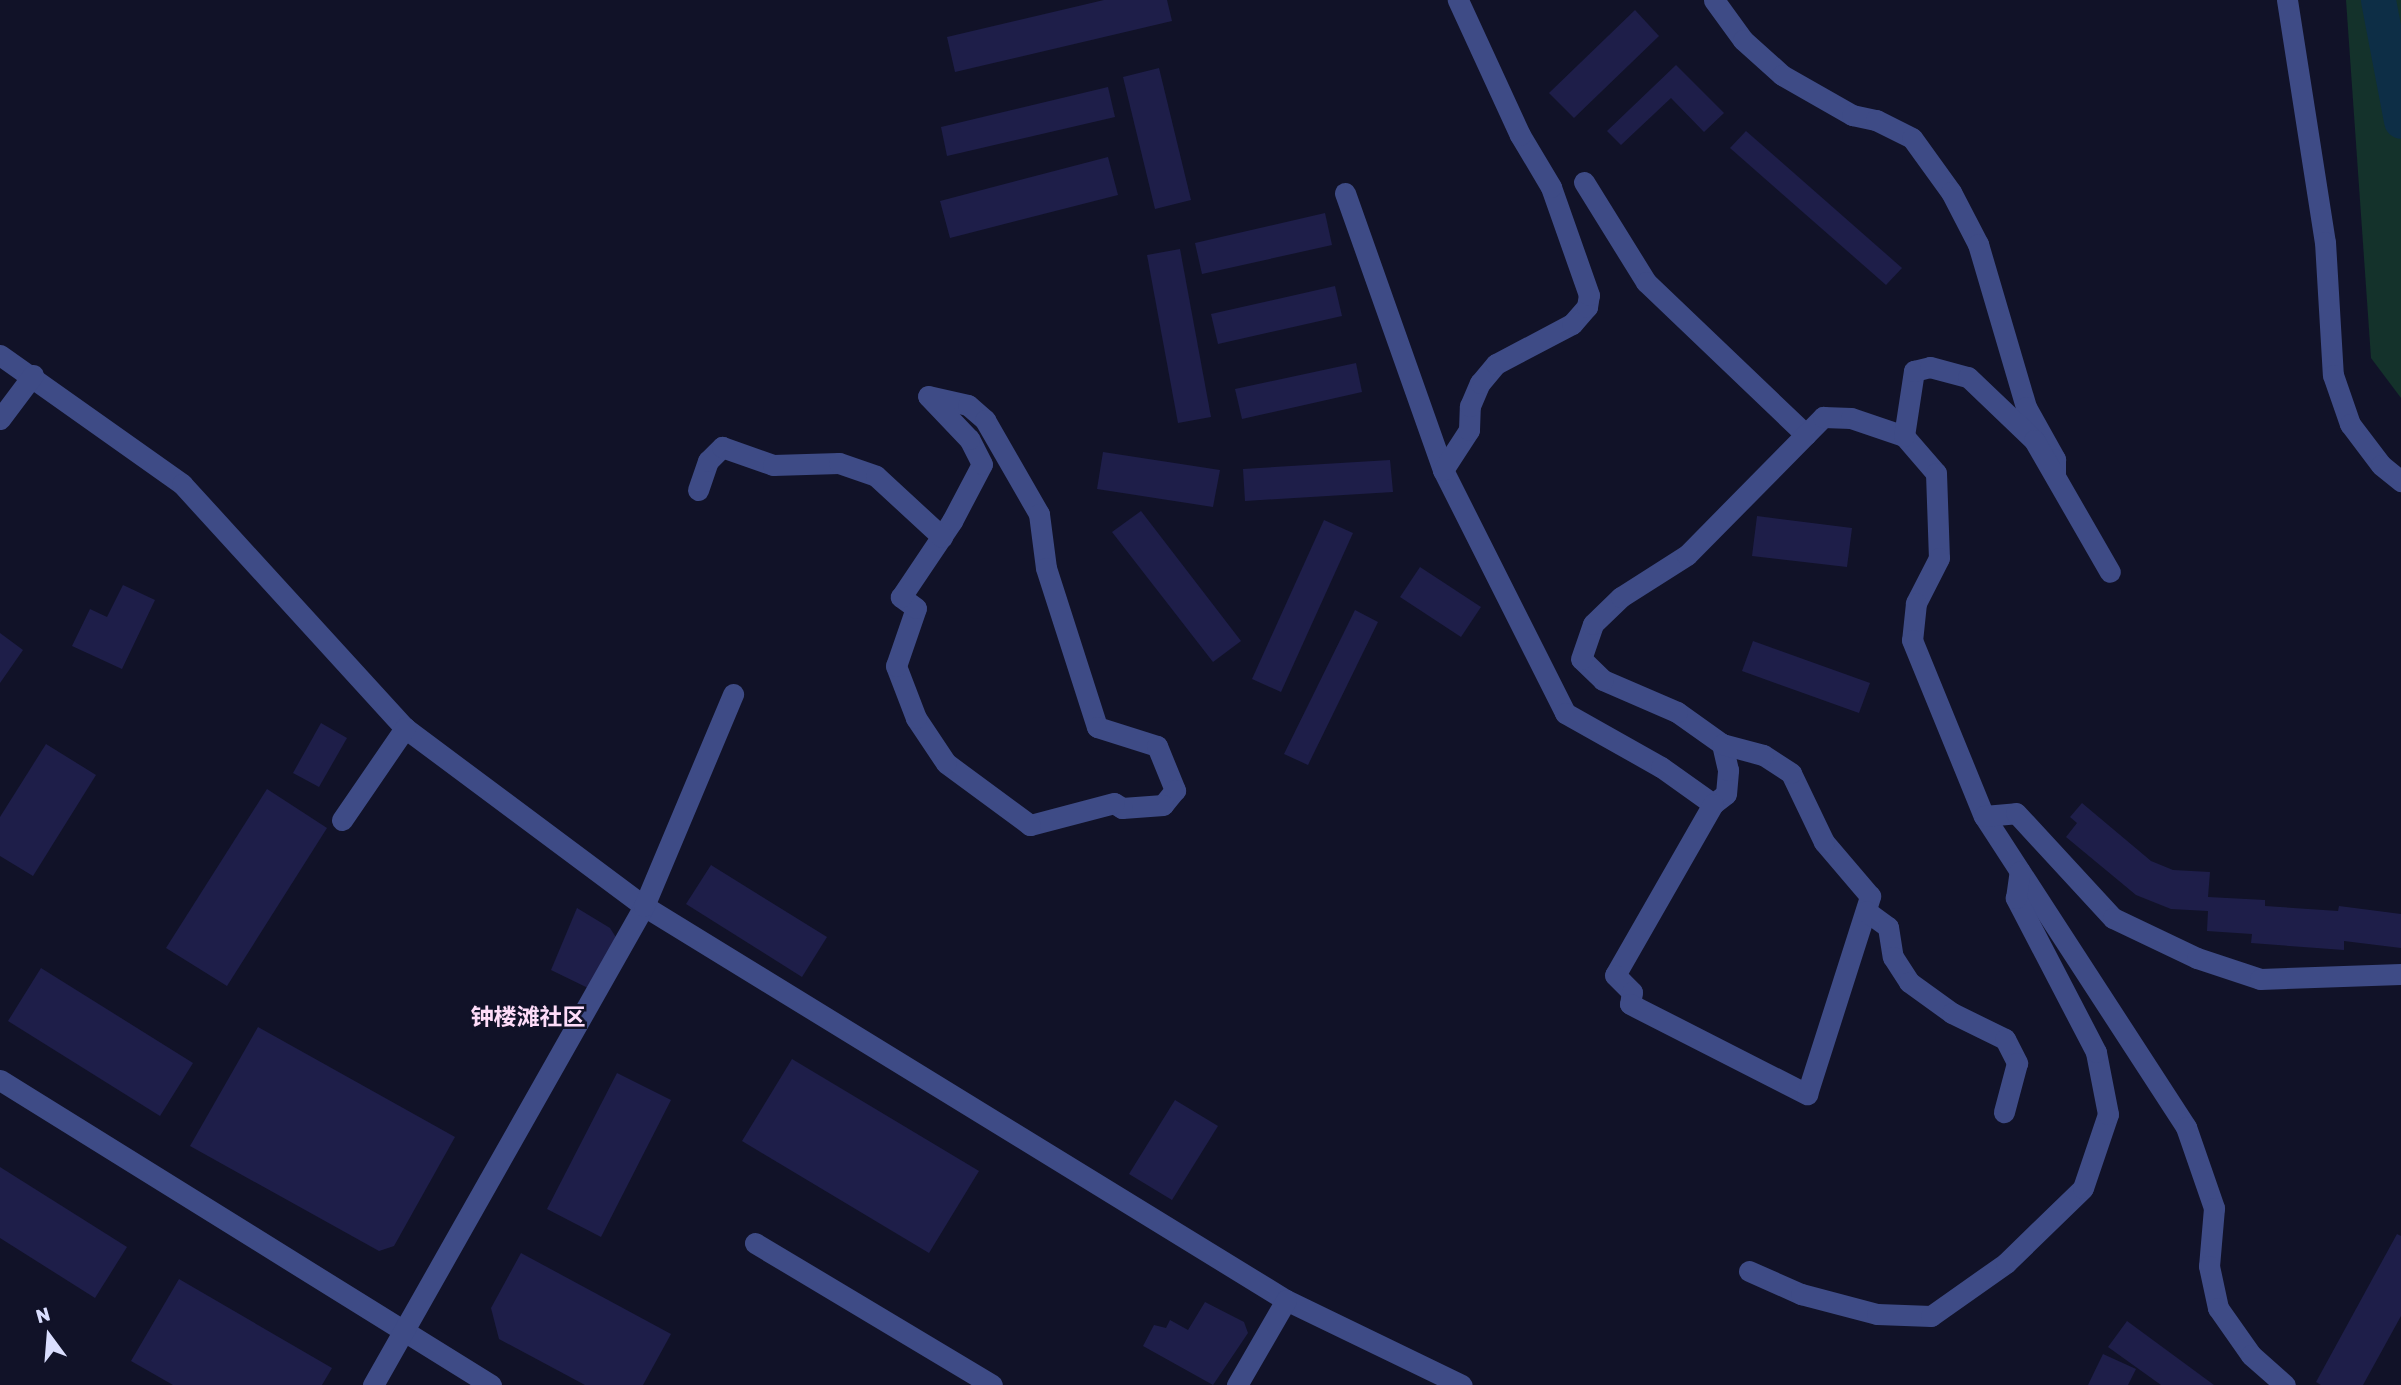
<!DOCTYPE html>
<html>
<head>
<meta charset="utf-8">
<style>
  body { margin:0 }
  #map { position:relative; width:2401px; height:1385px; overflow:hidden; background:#111228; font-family:Rubik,"Noto Sans SC",sans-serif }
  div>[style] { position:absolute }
  .green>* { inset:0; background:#14322b }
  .river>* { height:35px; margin:-17.5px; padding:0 17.5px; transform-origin:17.5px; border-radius:17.5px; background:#0d2e46 }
  .building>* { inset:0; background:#1e1e49 }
  .minor>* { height:21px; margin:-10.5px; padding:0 10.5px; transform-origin:10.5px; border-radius:10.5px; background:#3e4b86 }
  span { translate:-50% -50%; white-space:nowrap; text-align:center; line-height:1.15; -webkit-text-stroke:5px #111228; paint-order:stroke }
  .quarter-label { font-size:23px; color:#fedcf9; font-weight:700 }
  .north { position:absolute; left:14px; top:1301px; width:70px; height:70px; -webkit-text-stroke:5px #111228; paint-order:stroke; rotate:344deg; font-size:19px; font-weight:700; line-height:28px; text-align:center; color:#dadefe }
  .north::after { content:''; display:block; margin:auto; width:24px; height:32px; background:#dadefe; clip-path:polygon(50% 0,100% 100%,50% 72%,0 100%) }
</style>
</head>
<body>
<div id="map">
  <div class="green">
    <i style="clip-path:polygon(2346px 0,2401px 0,2401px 398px,2371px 358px)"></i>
  </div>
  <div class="river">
    <i style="left:2378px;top:0;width:123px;rotate:79.2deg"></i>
  </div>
  <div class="building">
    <i style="clip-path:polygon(1104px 0,1167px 0,1172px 21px,955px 72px,947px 37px)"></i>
    <i style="clip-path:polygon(1635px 10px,1659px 36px,1574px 118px,1549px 93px)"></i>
    <i style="clip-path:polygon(1676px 65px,1724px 113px,1704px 132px,1671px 98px,1621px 145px,1607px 131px)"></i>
    <i style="clip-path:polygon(1159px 68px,1191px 200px,1155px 209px,1123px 77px)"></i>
    <i style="clip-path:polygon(1108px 87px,1115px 117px,947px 156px,941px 127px)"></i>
    <i style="clip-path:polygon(1746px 131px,1902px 268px,1886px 285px,1730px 148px)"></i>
    <i style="clip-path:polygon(1108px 157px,1118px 195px,950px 238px,940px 201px)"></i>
    <i style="clip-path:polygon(1325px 213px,1332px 245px,1202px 274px,1195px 243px)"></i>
    <i style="clip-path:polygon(1180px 249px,1211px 417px,1178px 423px,1147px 255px)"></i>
    <i style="clip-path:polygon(1335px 286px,1342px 316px,1218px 344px,1211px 314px)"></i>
    <i style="clip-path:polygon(1356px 363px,1362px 392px,1242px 419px,1235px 389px)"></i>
    <i style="clip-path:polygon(1103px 452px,1220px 470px,1213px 507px,1097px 489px)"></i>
    <i style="clip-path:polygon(1390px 460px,1393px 492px,1245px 501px,1243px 469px)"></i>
    <i style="clip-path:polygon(1141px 511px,1241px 641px,1213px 662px,1112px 532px)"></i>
    <i style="clip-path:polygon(1757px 516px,1852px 528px,1847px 567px,1752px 556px)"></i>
    <i style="clip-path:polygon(1324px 520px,1353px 533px,1281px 692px,1252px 679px)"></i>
    <i style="clip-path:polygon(1420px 567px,1481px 607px,1461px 637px,1400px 597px)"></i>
    <i style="clip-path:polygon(123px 585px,155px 600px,122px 669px,72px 646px,90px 609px,107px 617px)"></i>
    <i style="clip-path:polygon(1355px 610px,1378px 622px,1308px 765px,1284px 754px)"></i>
    <i style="clip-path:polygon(0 633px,23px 650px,0 683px)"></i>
    <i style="clip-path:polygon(1753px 641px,1870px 683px,1859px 713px,1742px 671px)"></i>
    <i style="clip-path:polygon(321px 723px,347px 738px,319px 787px,293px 773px)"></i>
    <i style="clip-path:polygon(46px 744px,96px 775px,33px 876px,0 856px,0 817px)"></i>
    <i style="clip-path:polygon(267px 789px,327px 828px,227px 986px,166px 948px)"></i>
    <i style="clip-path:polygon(2082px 803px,2151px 861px,2173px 870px,2210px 872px,2208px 897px,2265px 900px,2265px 906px,2338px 911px,2339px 906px,2401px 914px,2401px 948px,2344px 941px,2344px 950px,2251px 943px,2252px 934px,2207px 931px,2208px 911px,2171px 909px,2136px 895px,2066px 837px,2077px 823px,2070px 817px)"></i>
    <i style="clip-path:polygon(711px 865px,827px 937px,802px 977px,686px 904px)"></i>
    <i style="clip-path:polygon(577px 908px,610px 928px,617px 939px,588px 988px,551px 970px)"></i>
    <i style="clip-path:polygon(41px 968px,193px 1063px,160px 1116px,8px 1021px)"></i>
    <i style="clip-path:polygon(258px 1027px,455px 1137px,394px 1246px,379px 1251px,190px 1146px)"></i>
    <i style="clip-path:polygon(792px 1059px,979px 1171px,929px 1253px,742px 1141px)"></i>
    <i style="clip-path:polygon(617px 1073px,671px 1100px,601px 1237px,547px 1209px)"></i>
    <i style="clip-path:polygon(1175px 1100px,1218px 1126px,1172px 1200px,1129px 1174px)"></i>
    <i style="clip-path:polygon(0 1167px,127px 1247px,95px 1298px,0 1238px)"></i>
    <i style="clip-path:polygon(2397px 1234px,2401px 1236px,2401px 1316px,2363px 1385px,2321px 1385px,2316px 1382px)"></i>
    <i style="clip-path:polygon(521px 1253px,671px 1334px,643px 1385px,585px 1385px,499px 1339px,491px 1308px)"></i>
    <i style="clip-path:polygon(179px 1279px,332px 1368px,322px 1385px,173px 1385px,131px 1361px)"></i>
    <i style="clip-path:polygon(1205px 1302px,1244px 1322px,1248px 1333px,1213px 1385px,1143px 1346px,1154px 1325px,1166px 1328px,1170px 1320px,1188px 1330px)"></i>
    <i style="clip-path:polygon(2127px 1321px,2214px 1385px,2161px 1385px,2108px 1347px)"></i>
    <i style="clip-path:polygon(2103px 1354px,2136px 1369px,2128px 1385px,2088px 1385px)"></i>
  </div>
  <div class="minor">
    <i style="left:1714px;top:0;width:49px;rotate:54.1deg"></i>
    <i style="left:1743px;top:40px;width:52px;rotate:41.9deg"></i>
    <i style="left:1782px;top:75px;width:81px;rotate:29.7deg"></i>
    <i style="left:1852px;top:115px;width:25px;rotate:12deg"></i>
    <i style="left:1876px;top:120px;width:40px;rotate:26.6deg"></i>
    <i style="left:1912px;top:138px;width:67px;rotate:54.2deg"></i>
    <i style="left:1951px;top:192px;width:59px;rotate:62.6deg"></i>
    <i style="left:1978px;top:244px;width:170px;rotate:73.6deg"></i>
    <i style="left:2026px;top:407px;width:60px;rotate:60.9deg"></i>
    <i style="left:2055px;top:459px;width:15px;rotate:90deg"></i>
    <i style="left:2287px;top:0;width:245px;rotate:81.1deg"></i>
    <i style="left:2325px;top:242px;width:133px;rotate:86.6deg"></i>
    <i style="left:2333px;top:375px;width:52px;rotate:70.9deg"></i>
    <i style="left:2350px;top:424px;width:51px;rotate:52.9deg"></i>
    <i style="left:2381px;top:465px;width:26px;rotate:39deg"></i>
    <i style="left:1584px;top:182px;width:118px;rotate:58.2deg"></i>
    <i style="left:1646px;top:282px;width:221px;rotate:43.7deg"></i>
    <i style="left:1345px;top:193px;width:294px;rotate:70.5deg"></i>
    <i style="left:1443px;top:470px;width:272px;rotate:63.3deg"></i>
    <i style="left:1565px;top:713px;width:110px;rotate:29.4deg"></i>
    <i style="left:1661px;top:767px;width:64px;rotate:35.4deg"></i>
    <i style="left:1713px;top:804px;width:16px;rotate:-38deg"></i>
    <i style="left:1726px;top:794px;width:24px;rotate:-85deg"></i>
    <i style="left:1728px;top:770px;width:27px;rotate:-103deg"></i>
    <i style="left:1722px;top:744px;width:55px;rotate:-144.6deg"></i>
    <i style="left:1677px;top:712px;width:81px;rotate:-156.6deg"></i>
    <i style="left:1603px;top:680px;width:30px;rotate:-136deg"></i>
    <i style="left:1581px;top:659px;width:37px;rotate:-71deg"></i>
    <i style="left:1593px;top:624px;width:39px;rotate:-44deg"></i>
    <i style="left:1621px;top:597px;width:78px;rotate:-32.5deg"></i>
    <i style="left:1687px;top:555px;width:194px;rotate:-45.4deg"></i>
    <i style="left:1823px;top:417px;width:28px;rotate:2deg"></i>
    <i style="left:1851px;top:418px;width:56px;rotate:18.8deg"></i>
    <i style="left:1904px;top:436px;width:49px;rotate:49.1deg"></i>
    <i style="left:1936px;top:473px;width:85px;rotate:88deg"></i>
    <i style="left:1939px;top:558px;width:51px;rotate:117.1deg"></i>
    <i style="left:1916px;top:603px;width:37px;rotate:96deg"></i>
    <i style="left:1912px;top:640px;width:190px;rotate:67.8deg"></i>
    <i style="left:1984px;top:816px;width:371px;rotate:57deg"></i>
    <i style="left:2186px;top:1127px;width:86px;rotate:70.9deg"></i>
    <i style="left:2214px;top:1208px;width:58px;rotate:94.9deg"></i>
    <i style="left:2209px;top:1266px;width:43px;rotate:77.9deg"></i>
    <i style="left:2218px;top:1308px;width:57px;rotate:54.9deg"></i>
    <i style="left:2251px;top:1355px;width:45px;rotate:41.4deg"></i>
    <i style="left:0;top:355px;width:223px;rotate:35.3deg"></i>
    <i style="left:182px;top:484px;width:331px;rotate:47.6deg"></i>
    <i style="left:405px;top:728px;width:298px;rotate:36.7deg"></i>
    <i style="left:644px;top:906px;width:753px;rotate:31.54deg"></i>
    <i style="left:1286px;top:1300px;width:195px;rotate:25.8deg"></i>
    <i style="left:928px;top:396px;width:41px;rotate:12.7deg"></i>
    <i style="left:968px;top:405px;width:23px;rotate:41deg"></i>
    <i style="left:985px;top:420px;width:108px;rotate:60.1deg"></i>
    <i style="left:1039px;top:514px;width:54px;rotate:82.6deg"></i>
    <i style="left:1046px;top:568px;width:167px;rotate:72.2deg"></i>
    <i style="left:1097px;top:727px;width:63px;rotate:17.6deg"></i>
    <i style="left:1157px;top:746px;width:48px;rotate:67.8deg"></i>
    <i style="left:1175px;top:790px;width:19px;rotate:129deg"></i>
    <i style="left:1163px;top:805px;width:41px;rotate:175.8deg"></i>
    <i style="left:1122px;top:808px;width:9px;rotate:-148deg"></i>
    <i style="left:1114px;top:803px;width:87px;rotate:165.3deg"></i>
    <i style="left:1030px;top:825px;width:104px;rotate:-143.6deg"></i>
    <i style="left:946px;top:763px;width:54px;rotate:-123.7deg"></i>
    <i style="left:916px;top:718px;width:56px;rotate:-111deg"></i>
    <i style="left:896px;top:666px;width:61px;rotate:-71deg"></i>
    <i style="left:916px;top:608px;width:19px;rotate:-144deg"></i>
    <i style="left:901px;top:597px;width:92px;rotate:-56.1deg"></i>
    <i style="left:952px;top:521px;width:64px;rotate:-62.2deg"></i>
    <i style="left:982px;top:464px;width:28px;rotate:-117deg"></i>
    <i style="left:969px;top:439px;width:59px;rotate:-133.6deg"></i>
    <i style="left:0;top:419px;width:55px;rotate:-53.1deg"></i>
    <i style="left:1904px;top:436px;width:66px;rotate:-81.3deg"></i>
    <i style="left:1914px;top:371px;width:16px;rotate:-14deg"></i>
    <i style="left:1930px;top:367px;width:39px;rotate:15deg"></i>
    <i style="left:1968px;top:377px;width:91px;rotate:43.7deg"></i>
    <i style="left:2034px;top:440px;width:152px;rotate:60.1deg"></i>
    <i style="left:1443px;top:470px;width:48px;rotate:-57deg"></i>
    <i style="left:1469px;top:430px;width:24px;rotate:-88deg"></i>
    <i style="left:1470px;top:406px;width:25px;rotate:-67deg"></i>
    <i style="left:1480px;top:383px;width:25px;rotate:-50deg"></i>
    <i style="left:1496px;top:364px;width:86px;rotate:-27.8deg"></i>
    <i style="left:1572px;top:324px;width:23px;rotate:-49deg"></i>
    <i style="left:1587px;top:307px;width:12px;rotate:-81deg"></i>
    <i style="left:1589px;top:295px;width:114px;rotate:-109.4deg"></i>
    <i style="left:1551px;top:187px;width:61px;rotate:-120.8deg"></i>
    <i style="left:1520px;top:135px;width:149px;rotate:-114.7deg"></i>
    <i style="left:698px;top:490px;width:31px;rotate:-71deg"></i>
    <i style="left:708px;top:461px;width:20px;rotate:-45deg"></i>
    <i style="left:722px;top:447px;width:54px;rotate:19.4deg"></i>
    <i style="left:773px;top:465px;width:66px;rotate:-1.7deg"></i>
    <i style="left:839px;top:463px;width:39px;rotate:19deg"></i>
    <i style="left:876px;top:476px;width:90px;rotate:42.7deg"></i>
    <i style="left:1713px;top:804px;width:197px;rotate:119.8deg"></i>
    <i style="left:1615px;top:975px;width:24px;rotate:45deg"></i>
    <i style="left:1632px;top:992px;width:12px;rotate:99deg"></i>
    <i style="left:1630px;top:1004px;width:199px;rotate:27deg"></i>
    <i style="left:1807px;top:1094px;width:208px;rotate:-72.3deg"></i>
    <i style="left:1870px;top:896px;width:71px;rotate:-130.4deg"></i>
    <i style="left:1824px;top:842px;width:76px;rotate:-115.6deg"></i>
    <i style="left:1791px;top:773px;width:33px;rotate:-147deg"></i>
    <i style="left:1763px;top:755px;width:42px;rotate:-165deg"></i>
    <i style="left:1984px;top:816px;width:32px;rotate:-5deg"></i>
    <i style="left:2016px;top:813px;width:143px;rotate:47.3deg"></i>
    <i style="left:2113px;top:918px;width:93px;rotate:25.5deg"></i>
    <i style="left:2197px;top:958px;width:66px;rotate:18.4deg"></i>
    <i style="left:2260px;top:979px;width:141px;rotate:-2deg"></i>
    <i style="left:342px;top:820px;width:112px;rotate:-55.6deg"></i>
    <i style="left:1866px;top:911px;width:27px;rotate:36deg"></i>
    <i style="left:1888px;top:927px;width:30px;rotate:81deg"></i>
    <i style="left:1893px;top:957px;width:30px;rotate:57deg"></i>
    <i style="left:1909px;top:982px;width:53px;rotate:35.8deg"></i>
    <i style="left:1952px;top:1013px;width:59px;rotate:26.1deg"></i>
    <i style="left:2005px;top:1039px;width:27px;rotate:63deg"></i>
    <i style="left:2017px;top:1063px;width:51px;rotate:104.9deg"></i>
    <i style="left:0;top:1080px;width:578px;rotate:31.85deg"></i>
    <i style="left:755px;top:1243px;width:276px;rotate:30.9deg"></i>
    <i style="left:1749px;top:1271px;width:57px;rotate:23.9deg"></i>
    <i style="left:1801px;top:1294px;width:79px;rotate:14.7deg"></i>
    <i style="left:1877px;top:1314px;width:54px;rotate:2.1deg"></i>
    <i style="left:1931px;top:1316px;width:92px;rotate:-35.2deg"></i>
    <i style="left:2006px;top:1263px;width:107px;rotate:-44.2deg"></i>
    <i style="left:2083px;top:1188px;width:78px;rotate:-71.3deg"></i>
    <i style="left:2108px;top:1114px;width:63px;rotate:-101deg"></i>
    <i style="left:2096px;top:1052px;width:174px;rotate:-117.5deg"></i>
    <i style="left:2016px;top:898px;width:27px;rotate:-82deg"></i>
    <i style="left:373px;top:1385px;width:550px;rotate:-60.5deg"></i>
    <i style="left:644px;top:906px;width:230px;rotate:-67.2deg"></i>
    <i style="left:1237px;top:1385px;width:98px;rotate:-60deg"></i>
  </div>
  <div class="quarter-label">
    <span style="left:528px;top:1017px">钟楼滩社区</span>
  </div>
  <div class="north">N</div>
</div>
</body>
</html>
